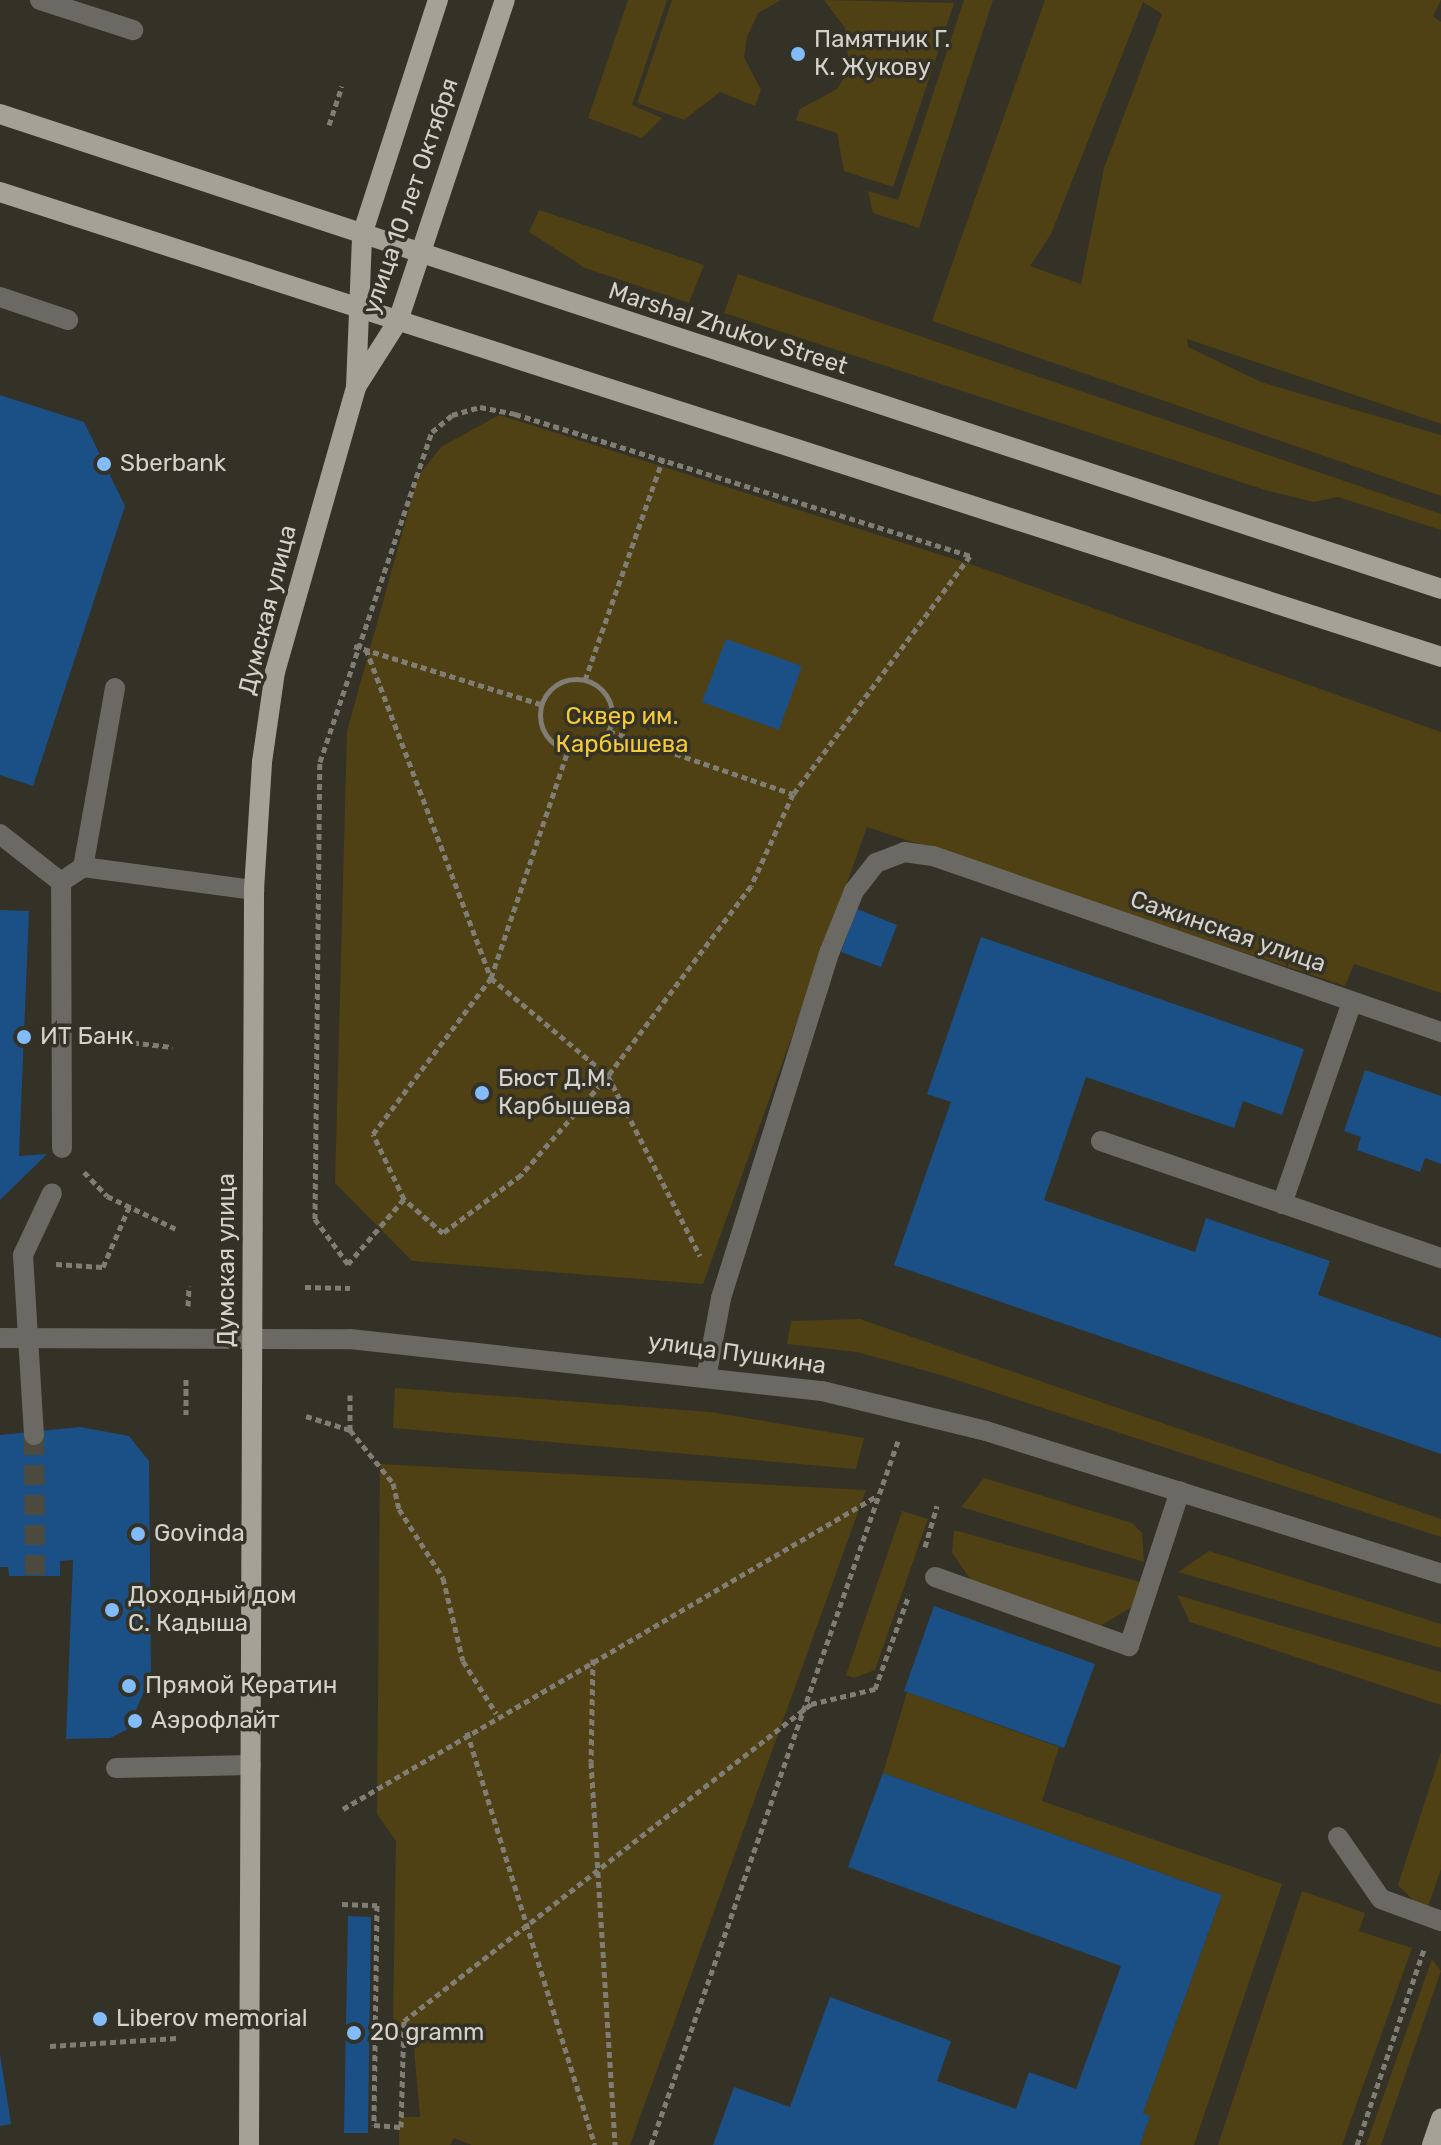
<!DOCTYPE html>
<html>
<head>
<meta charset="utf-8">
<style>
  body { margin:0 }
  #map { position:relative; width:1441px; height:2145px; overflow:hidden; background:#343126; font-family:Rubik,sans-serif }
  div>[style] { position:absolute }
  .green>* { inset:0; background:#4f4113 }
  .building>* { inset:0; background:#1a5085 }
  .minor-tunnel>* { height:20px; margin-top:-10px; transform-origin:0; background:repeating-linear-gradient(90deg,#4c493f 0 20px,transparent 0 30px) }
  .path>* { height:5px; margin-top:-2.5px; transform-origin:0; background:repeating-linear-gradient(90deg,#7f7d74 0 6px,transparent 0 10px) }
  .path>.ring { margin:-2.5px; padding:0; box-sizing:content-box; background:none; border:5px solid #7f7d74; border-radius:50% }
  .minor>* { height:20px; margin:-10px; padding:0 10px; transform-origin:10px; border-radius:10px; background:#6b6964 }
  .major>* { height:20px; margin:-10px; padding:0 10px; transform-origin:10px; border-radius:10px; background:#a4a196 }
  .dots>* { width:22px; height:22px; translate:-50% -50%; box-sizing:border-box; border:4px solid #343126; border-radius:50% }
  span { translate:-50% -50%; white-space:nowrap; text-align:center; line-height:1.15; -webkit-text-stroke:7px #343126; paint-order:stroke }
  .poi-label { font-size:24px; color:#d4d2cb }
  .left { translate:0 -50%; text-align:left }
  .street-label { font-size:24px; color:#d4d2cb }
  .park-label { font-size:24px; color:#f5cc38 }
</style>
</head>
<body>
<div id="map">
  <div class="green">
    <i style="clip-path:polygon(628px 0,667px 0,632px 105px,662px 118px,642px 138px,588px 118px)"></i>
    <i style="clip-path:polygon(672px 0,781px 0,758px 13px,747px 37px,744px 57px,761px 90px,755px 106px,720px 92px,684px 120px,637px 103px)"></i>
    <i style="clip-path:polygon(824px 0,954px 3px,893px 187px,844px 171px,837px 133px,796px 120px,800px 109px,837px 89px,849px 70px,845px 28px)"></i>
    <i style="clip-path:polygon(964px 0,993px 0,919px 228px,873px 213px,868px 191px,898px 200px)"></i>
    <i style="clip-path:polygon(evenodd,1045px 0,1441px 0,1433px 16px,1441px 22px,1441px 424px,1187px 339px,1188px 347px,1261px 382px,1441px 435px,1441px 496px,932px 321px,1045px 0,1143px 2px,1162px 14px,1104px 168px,1081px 284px,1030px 266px,1051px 234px,1143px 2px)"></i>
    <i style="clip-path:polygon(539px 210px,704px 265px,689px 303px,585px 268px,529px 232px)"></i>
    <i style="clip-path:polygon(738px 274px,1441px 514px,1441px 530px,1338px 497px,1314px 502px,1265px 490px,724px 313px)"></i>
    <i style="clip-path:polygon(499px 415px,970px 564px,1441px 732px,1441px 993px,1354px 964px,1345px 986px,867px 827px,703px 1284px,412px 1261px,335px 1183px,347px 731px,418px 476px,441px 447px)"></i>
    <i style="clip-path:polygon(860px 1319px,1441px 1519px,1441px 1537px,941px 1375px,857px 1352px,787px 1344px,791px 1321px)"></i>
    <i style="clip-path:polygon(395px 1388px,710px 1412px,864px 1438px,856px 1469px,393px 1428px)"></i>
    <i style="clip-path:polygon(380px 1464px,866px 1490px,630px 2145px,472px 2145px,454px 2138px,450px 2145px,399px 2145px,399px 2117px,420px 2117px,413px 2037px,393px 2018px,396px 1841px,377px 1814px)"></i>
    <i style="clip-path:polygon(984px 1478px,1132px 1523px,1142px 1533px,1144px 1562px,961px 1507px)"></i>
    <i style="clip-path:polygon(902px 1511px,928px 1519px,875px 1670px,854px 1678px,846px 1675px)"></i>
    <i style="clip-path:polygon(954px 1530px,1140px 1582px,1137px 1604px,1097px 1628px,971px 1580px,952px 1553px)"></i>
    <i style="clip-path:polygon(1209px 1551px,1441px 1624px,1441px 1648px,1178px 1572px)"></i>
    <i style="clip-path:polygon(1177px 1595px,1441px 1672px,1441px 1705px,1190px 1622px)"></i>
    <i style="clip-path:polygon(907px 1692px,1059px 1747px,1042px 1801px,1282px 1884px,1194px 2145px,1140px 2145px,1150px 2116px,1143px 2113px,1222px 1895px,883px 1773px)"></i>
    <i style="clip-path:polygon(1441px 1752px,1441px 1869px,1426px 1913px,1398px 1885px)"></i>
    <i style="clip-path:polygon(1302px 1891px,1365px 1913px,1359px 1931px,1412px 1948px,1342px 2145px,1218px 2145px)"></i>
    <i style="clip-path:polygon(1432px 1959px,1441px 1971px,1381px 2145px,1366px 2145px)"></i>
  </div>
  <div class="building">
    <i style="clip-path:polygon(0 395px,84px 422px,125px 506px,33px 786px,0 775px)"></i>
    <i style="clip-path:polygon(726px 639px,802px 666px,779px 730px,702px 702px)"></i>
    <i style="clip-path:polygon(857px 909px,897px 925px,881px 967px,841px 952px)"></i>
    <i style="clip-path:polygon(0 910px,29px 911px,19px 1156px,47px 1154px,0 1200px)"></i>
    <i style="clip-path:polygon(981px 937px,1304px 1049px,1282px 1115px,1243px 1101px,1234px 1128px,1086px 1077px,1044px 1200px,1195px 1252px,1206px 1218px,1330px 1261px,1318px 1295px,1441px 1338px,1441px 1454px,894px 1265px,951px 1102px,927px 1094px)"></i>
    <i style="clip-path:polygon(1365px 1070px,1441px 1096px,1441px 1164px,1425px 1158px,1420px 1172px,1357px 1150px,1361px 1137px,1344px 1131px)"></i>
    <i style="clip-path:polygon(80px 1427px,129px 1436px,149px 1461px,151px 1675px,128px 1729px,110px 1738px,66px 1739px,73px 1560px,60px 1561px,60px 1576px,9px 1576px,8px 1567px,0 1567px,0 1435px)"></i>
    <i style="clip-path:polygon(934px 1606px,1095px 1664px,1064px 1748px,904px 1691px)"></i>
    <i style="clip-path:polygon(883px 1773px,1222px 1895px,1143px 2113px,1150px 2116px,1140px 2145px,713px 2145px,734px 2087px,790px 2107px,830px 1997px,951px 2041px,937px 2081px,1016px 2109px,1029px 2072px,1076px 2089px,1121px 1966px,848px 1867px)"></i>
    <i style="clip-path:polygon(348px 1916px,371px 1917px,368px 2133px,344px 2133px)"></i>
    <i style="clip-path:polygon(0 2054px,11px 2124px,0 2126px)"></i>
  </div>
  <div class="minor-tunnel">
    <i style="left:34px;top:1435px;width:141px;rotate:89.6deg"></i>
  </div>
  <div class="path">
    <i style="left:329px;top:125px;width:41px;rotate:-71.6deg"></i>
    <i style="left:354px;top:646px;width:195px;rotate:17.3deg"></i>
    <i style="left:366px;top:649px;width:352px;rotate:69.2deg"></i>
    <i style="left:491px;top:978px;width:153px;rotate:39.9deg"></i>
    <i style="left:608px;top:1076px;width:202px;rotate:62.9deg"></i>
    <i class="ring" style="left:540px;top:679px;width:67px;height:67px"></i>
    <i style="left:585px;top:680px;width:235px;rotate:-70.6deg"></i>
    <i style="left:609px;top:731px;width:194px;rotate:18.9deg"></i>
    <i style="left:93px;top:1038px;width:80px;rotate:6.5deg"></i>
    <i style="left:84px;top:1172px;width:33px;rotate:46deg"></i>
    <i style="left:107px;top:1196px;width:76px;rotate:25.6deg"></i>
    <i style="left:404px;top:1199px;width:86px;rotate:130.7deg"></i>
    <i style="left:348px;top:1264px;width:56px;rotate:-126.3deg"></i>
    <i style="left:315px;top:1219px;width:457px;rotate:-89.4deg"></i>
    <i style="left:320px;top:762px;width:348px;rotate:-71.3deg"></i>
    <i style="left:432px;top:432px;width:26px;rotate:-40deg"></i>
    <i style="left:452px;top:415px;width:29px;rotate:-16deg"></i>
    <i style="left:480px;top:407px;width:36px;rotate:11deg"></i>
    <i style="left:515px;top:414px;width:477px;rotate:17.3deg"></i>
    <i style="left:970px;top:556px;width:297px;rotate:126.6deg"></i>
    <i style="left:793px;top:794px;width:101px;rotate:114.5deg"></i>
    <i style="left:751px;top:886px;width:238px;rotate:127deg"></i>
    <i style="left:608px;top:1076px;width:132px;rotate:131.3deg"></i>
    <i style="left:521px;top:1175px;width:97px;rotate:143.4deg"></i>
    <i style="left:443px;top:1233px;width:52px;rotate:-138.9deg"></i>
    <i style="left:404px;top:1199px;width:72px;rotate:-115.5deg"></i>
    <i style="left:373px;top:1134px;width:196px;rotate:-52.9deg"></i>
    <i style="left:491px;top:978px;width:240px;rotate:-71.3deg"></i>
    <i style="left:56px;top:1264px;width:47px;rotate:3.7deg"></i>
    <i style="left:103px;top:1267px;width:68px;rotate:-66.5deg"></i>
    <i style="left:305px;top:1287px;width:45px;rotate:1.3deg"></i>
    <i style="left:188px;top:1306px;width:20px;rotate:-87deg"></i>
    <i style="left:186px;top:1415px;width:36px;rotate:-90deg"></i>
    <i style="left:306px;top:1416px;width:46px;rotate:17.7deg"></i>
    <i style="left:350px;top:1430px;width:68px;rotate:50.9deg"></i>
    <i style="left:393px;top:1483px;width:27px;rotate:77deg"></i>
    <i style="left:399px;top:1509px;width:82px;rotate:57.5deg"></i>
    <i style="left:443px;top:1578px;width:85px;rotate:76.5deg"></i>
    <i style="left:463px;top:1661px;width:62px;rotate:57.6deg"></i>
    <i style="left:350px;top:1430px;width:35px;rotate:-90deg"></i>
    <i style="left:925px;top:1547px;width:43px;rotate:-73.7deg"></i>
    <i style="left:593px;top:1659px;width:103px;rotate:91.1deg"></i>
    <i style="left:591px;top:1762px;width:384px;rotate:86.4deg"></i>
    <i style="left:467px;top:1732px;width:432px;rotate:72.8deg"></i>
    <i style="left:343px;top:1809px;width:619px;rotate:-30.38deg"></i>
    <i style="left:342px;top:1904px;width:35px;rotate:2deg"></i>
    <i style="left:377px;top:1905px;width:220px;rotate:90.8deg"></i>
    <i style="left:374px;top:2125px;width:27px;rotate:4deg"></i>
    <i style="left:401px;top:2127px;width:106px;rotate:-88.4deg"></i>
    <i style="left:404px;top:2021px;width:516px;rotate:-37.91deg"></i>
    <i style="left:811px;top:1704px;width:66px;rotate:-13.2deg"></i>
    <i style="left:875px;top:1689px;width:100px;rotate:-70.1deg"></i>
    <i style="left:50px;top:2046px;width:127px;rotate:-3.6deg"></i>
    <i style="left:651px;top:2145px;width:746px;rotate:-70.67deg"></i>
    <i style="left:1357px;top:2145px;width:207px;rotate:-71.1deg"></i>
  </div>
  <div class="minor">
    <i style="left:40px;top:0;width:98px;rotate:17.9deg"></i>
    <i style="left:0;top:297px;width:72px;rotate:18.7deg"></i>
    <i style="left:115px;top:688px;width:182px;rotate:100.1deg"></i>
    <i style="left:83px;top:867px;width:173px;rotate:7.7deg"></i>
    <i style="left:0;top:834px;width:78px;rotate:38.2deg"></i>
    <i style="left:1101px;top:1141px;width:360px;rotate:19deg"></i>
    <i style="left:62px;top:1148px;width:266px;rotate:-90.2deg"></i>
    <i style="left:61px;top:882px;width:27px;rotate:-34deg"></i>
    <i style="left:1282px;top:1204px;width:214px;rotate:-70.9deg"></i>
    <i style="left:0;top:1338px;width:350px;rotate:0.2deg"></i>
    <i style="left:350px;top:1339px;width:475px;rotate:6.3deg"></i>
    <i style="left:822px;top:1391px;width:169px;rotate:13.7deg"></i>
    <i style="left:986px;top:1431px;width:477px;rotate:17.4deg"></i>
    <i style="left:707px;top:1373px;width:76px;rotate:-79.4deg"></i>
    <i style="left:721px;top:1298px;width:364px;rotate:-72.6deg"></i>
    <i style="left:830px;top:951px;width:65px;rotate:-68.2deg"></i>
    <i style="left:854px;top:891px;width:36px;rotate:-52deg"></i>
    <i style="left:876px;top:863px;width:30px;rotate:-21deg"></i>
    <i style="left:904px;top:852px;width:29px;rotate:8deg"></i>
    <i style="left:933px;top:856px;width:538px;rotate:19.11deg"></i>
    <i style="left:34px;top:1435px;width:180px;rotate:-93.5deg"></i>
    <i style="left:23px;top:1255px;width:68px;rotate:-64.9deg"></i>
    <i style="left:935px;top:1577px;width:206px;rotate:19.6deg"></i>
    <i style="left:1129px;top:1646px;width:163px;rotate:-71.8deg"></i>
    <i style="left:116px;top:1768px;width:135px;rotate:-1.3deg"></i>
    <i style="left:1338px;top:1837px;width:75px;rotate:55.3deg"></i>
    <i style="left:1381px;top:1899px;width:64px;rotate:20.1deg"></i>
  </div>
  <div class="major">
    <i style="left:0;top:114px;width:1517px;rotate:18.24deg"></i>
    <i style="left:0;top:192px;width:1514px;rotate:17.88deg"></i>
    <i style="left:356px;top:387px;width:152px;rotate:-87.7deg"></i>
    <i style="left:362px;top:235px;width:247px;rotate:-72.1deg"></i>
    <i style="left:249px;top:2145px;width:1255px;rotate:-89.77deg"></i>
    <i style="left:254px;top:890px;width:128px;rotate:-86.4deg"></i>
    <i style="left:262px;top:762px;width:91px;rotate:-81.8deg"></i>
    <i style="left:275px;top:672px;width:296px;rotate:-74.1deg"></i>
    <i style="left:356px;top:387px;width:78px;rotate:-57.5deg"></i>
    <i style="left:398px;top:321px;width:338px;rotate:-71.6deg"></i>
    <i style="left:1432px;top:2145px;width:28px;rotate:-71deg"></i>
  </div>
  <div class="dots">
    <i style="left:798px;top:54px;background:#82bcfa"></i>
    <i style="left:104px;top:464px;background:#82bcfa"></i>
    <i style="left:24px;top:1037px;background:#82bcfa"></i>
    <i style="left:482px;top:1093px;background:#82bcfa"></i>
    <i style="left:138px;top:1534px;background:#82bcfa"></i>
    <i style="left:112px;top:1610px;background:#82bcfa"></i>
    <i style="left:129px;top:1686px;background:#82bcfa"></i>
    <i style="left:135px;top:1721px;background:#82bcfa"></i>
    <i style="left:100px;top:2019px;background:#82bcfa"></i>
    <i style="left:354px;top:2033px;background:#82bcfa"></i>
  </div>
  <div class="poi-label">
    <span class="left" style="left:814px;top:54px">Памятник Г.<br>К. Жукову</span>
    <span class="left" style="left:120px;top:464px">Sberbank</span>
    <span class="left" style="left:40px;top:1037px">ИТ Банк</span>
    <span class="left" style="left:498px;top:1093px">Бюст Д.М.<br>Карбышева</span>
    <span class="left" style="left:154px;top:1534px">Govinda</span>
    <span class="left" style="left:128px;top:1610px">Доходный дом<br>С. Кадыша</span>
    <span class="left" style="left:145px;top:1686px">Прямой Кератин</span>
    <span class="left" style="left:151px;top:1721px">Аэрофлайт</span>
    <span class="left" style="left:116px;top:2019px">Liberov memorial</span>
    <span class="left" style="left:370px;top:2033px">20 gramm</span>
  </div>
  <div class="street-label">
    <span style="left:411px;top:196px;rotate:-71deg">улица 10 лет Октября</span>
    <span style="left:728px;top:329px;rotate:18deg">Marshal Zhukov Street</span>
    <span style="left:268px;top:610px;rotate:-76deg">Думская улица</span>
    <span style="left:1228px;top:932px;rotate:19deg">Сажинская улица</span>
    <span style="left:227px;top:1260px;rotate:-90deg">Думская улица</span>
    <span style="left:737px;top:1354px;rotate:8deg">улица Пушкина</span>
  </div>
  <div class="park-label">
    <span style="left:622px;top:731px">Сквер им.<br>Карбышева</span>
  </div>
</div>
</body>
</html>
